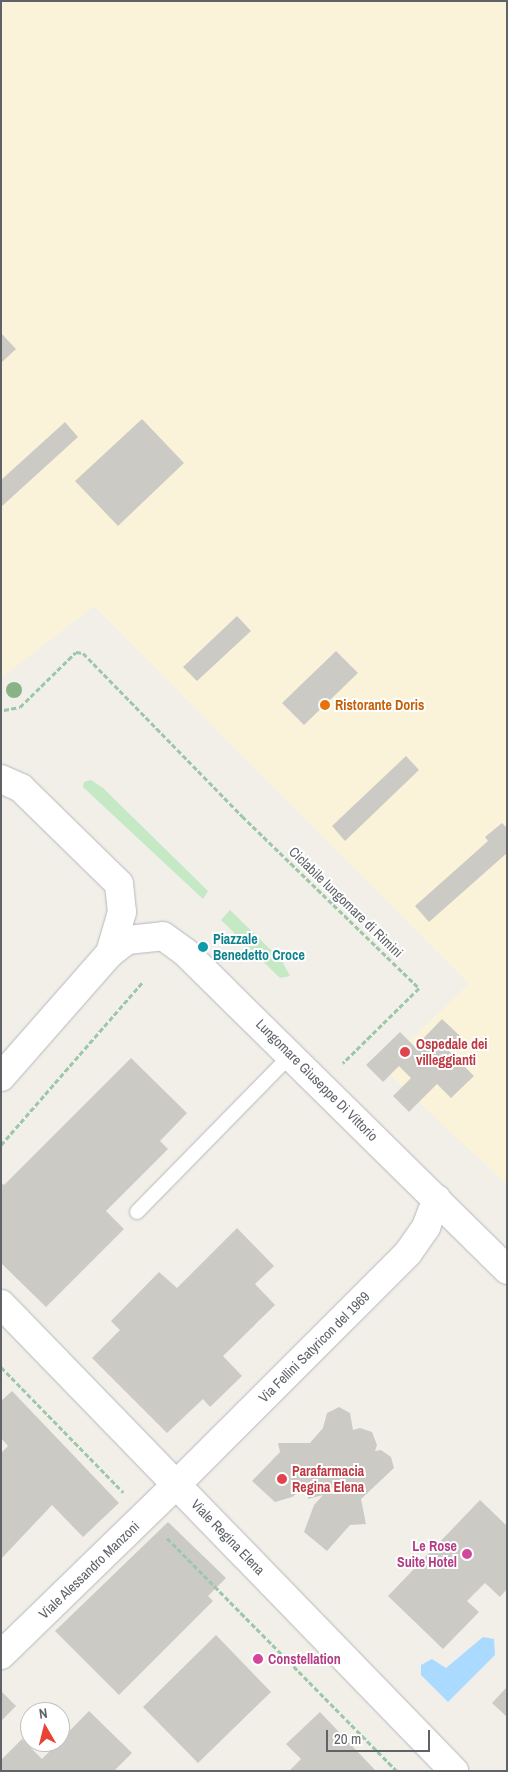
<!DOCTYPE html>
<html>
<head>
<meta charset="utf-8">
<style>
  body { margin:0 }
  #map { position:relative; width:508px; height:1772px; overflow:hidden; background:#f1efe8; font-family:"Archivo Narrow",sans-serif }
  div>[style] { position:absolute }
  .green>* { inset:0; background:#c5e8c5 }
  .sand>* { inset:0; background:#fbf3d9 }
  .water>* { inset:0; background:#aadaff }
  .building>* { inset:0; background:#cccac5 }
  .path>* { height:3px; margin-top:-1.5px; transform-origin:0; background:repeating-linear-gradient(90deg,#9cc7a9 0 5px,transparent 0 7.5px) }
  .roads { filter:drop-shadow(0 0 1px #b5b8bc) drop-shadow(0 0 1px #b5b8bc) }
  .service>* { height:14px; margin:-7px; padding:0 7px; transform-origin:7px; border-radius:7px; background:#fff }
  .minor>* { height:28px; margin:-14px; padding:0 14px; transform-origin:14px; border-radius:14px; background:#fff }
  .tertiary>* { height:28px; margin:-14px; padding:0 14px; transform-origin:14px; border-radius:14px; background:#fff }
  .trees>* { width:16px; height:16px; margin:-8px; border-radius:50%; background:#89b387 }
  .dots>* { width:14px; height:14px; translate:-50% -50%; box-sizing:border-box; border:2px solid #fff; border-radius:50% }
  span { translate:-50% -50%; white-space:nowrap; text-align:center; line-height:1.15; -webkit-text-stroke:4px #fff; paint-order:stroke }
  .food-label { font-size:14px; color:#c56008; font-weight:700 }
  .left { translate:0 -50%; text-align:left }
  .street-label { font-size:14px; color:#5f6368 }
  .culture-label { font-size:14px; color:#0d838f; font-weight:700 }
  .health-label { font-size:14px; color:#be3a42; font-weight:700 }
  .hotel-label { font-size:14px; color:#b23c85; font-weight:700 }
  .right { translate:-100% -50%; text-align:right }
  .frame { position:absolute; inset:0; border:2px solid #5f6368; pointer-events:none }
  .north { position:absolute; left:20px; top:1702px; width:50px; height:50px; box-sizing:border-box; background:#fff; border:1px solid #bfc1c3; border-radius:50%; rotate:352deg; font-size:14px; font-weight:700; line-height:20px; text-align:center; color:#5f6368 }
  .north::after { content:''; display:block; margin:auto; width:18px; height:22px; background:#ea4335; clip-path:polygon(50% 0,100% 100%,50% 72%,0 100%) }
  .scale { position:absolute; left:326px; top:1730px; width:104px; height:22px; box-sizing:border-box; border:2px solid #5f6368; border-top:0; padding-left:6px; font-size:15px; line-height:18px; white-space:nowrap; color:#5f6368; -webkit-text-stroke:4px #fff; paint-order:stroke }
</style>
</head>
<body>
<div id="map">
  <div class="green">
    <i style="clip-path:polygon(91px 780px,103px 788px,208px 891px,203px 899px,83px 787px,84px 782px)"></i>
    <i style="clip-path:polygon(230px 910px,282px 961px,290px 976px,280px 978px,221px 920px)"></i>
  </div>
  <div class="sand">
    <i style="clip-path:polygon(1px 1px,507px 1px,507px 1185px,382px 1067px,469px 984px,94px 606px,1px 678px)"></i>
  </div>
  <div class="water">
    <i style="clip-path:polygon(483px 1637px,494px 1639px,495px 1655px,448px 1702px,421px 1675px,421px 1665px,432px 1659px,446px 1668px)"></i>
  </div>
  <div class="building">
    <i style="clip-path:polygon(1px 333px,16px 349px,1px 363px)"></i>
    <i style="clip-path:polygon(142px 419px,184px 463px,118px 526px,75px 481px)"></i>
    <i style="clip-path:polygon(65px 422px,78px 437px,1px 507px,1px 480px)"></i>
    <i style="clip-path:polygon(237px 616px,251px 631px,197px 681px,183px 667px)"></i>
    <i style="clip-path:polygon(336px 651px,358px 673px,304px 725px,282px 703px)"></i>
    <i style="clip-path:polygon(406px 756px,419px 770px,345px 841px,332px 826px)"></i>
    <i style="clip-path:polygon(502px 823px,507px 828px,507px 853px,429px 922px,415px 906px,488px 841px,485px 837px)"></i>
    <i style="clip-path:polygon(442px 1019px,460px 1036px,447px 1049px,474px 1076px,451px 1098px,437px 1084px,409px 1112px,393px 1096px,411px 1078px,399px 1066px,383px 1082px,366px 1065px,400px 1032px,415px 1047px)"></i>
    <i style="clip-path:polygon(131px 1058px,187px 1113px,160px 1141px,168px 1149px,106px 1211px,124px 1229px,46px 1307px,1px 1263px,1px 1183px,4px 1185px)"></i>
    <i style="clip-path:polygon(237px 1228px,274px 1266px,255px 1284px,275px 1305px,223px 1356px,242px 1376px,210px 1407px,203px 1399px,167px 1433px,92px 1358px,120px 1330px,111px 1321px,159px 1272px,177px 1288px)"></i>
    <i style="clip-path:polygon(12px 1391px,119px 1503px,83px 1537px,52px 1505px,1px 1559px,1px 1453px,8px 1446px,1px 1438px,1px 1401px)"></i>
    <i style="clip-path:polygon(339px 1407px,350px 1413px,353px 1430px,360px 1428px,372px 1432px,377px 1445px,375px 1451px,381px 1450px,391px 1457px,394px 1468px,361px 1499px,366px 1524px,350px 1525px,327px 1551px,304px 1532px,314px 1505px,323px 1495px,308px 1499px,308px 1485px,292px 1497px,275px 1502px,252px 1481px,280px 1452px,278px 1443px,310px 1443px,323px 1428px,327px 1413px)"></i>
    <i style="clip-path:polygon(480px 1500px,507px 1526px,507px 1589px,500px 1597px,485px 1583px,467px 1601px,479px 1612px,443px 1649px,388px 1596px)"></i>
    <i style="clip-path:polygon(168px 1522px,226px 1578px,208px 1596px,213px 1601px,119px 1695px,55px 1631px)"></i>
    <i style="clip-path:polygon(216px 1635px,271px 1692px,198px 1763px,143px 1707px)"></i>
    <i style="clip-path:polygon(507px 1687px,507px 1717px,492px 1703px)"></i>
    <i style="clip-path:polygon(1px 1691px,16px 1706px,1px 1721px)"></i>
    <i style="clip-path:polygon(89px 1711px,132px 1753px,114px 1771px,1px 1770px,1px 1760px,22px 1739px,42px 1759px)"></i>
    <i style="clip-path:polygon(320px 1712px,376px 1771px,289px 1771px,301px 1759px,286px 1744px)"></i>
  </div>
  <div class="path">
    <i style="left:4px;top:710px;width:16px;rotate:-11deg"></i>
    <i style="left:20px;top:707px;width:78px;rotate:-44.5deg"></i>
    <i style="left:76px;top:652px;width:7px;rotate:8deg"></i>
    <i style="left:83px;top:653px;width:228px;rotate:45.7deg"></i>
    <i style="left:242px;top:816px;width:247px;rotate:44.2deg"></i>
    <i style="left:419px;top:988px;width:107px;rotate:135.4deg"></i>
    <i style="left:1px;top:1145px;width:215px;rotate:-49deg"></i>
    <i style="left:1px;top:1367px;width:175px;rotate:45.7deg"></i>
    <i style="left:167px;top:1538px;width:327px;rotate:45.4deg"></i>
  </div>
  <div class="roads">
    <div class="service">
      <i style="left:137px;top:1212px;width:220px;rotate:-45.6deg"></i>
    </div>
    <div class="minor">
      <i style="left:1px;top:779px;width:22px;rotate:24deg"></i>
      <i style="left:21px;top:788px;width:137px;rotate:44.4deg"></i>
      <i style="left:119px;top:884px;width:28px;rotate:84deg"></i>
      <i style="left:122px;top:912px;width:43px;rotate:106.3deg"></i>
      <i style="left:110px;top:953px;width:165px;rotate:131.3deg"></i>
      <i style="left:110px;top:953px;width:21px;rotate:-37deg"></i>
      <i style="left:127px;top:940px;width:36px;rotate:-6deg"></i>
      <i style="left:163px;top:936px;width:27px;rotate:36deg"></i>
      <i style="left:185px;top:952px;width:453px;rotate:44.6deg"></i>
      <i style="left:177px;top:1484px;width:327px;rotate:-45deg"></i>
      <i style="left:408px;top:1253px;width:32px;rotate:-55deg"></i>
      <i style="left:426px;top:1227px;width:30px;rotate:-69deg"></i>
    </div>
    <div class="tertiary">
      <i style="left:1px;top:1304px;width:651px;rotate:45.87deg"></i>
      <i style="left:1px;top:1655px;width:245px;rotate:-44.2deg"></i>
    </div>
  </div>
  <div class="trees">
    <i style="left:14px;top:690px"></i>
  </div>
  <div class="dots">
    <i style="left:325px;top:705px;background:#e8710a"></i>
    <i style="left:203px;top:947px;background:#0f9aa8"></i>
    <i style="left:405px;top:1052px;background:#e0444e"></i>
    <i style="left:282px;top:1479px;background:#e0444e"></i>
    <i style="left:467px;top:1554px;background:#d1479c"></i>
    <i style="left:258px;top:1659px;background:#d1479c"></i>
  </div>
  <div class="food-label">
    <span class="left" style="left:335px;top:705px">Ristorante Doris</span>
  </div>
  <div class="street-label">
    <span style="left:346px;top:902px;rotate:44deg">Ciclabile lungomare di Rimini</span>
    <span style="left:317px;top:1080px;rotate:45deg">Lungomare Giuseppe Di Vittorio</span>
    <span style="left:314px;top:1347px;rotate:-45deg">Via Fellini Satyricon del 1969</span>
    <span style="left:228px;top:1537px;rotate:46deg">Viale Regina Elena</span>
    <span style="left:89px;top:1570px;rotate:-44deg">Viale Alessandro Manzoni</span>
  </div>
  <div class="culture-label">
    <span class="left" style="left:213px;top:947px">Piazzale<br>Benedetto Croce</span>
  </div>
  <div class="health-label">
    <span class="left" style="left:416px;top:1052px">Ospedale dei<br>villeggianti</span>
    <span class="left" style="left:292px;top:1479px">Parafarmacia<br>Regina Elena</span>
  </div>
  <div class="hotel-label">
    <span class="right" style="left:457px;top:1554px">Le Rose<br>Suite Hotel</span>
    <span class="left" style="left:268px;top:1659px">Constellation</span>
  </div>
  <div class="frame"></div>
  <div class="north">N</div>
  <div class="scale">20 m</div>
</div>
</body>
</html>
